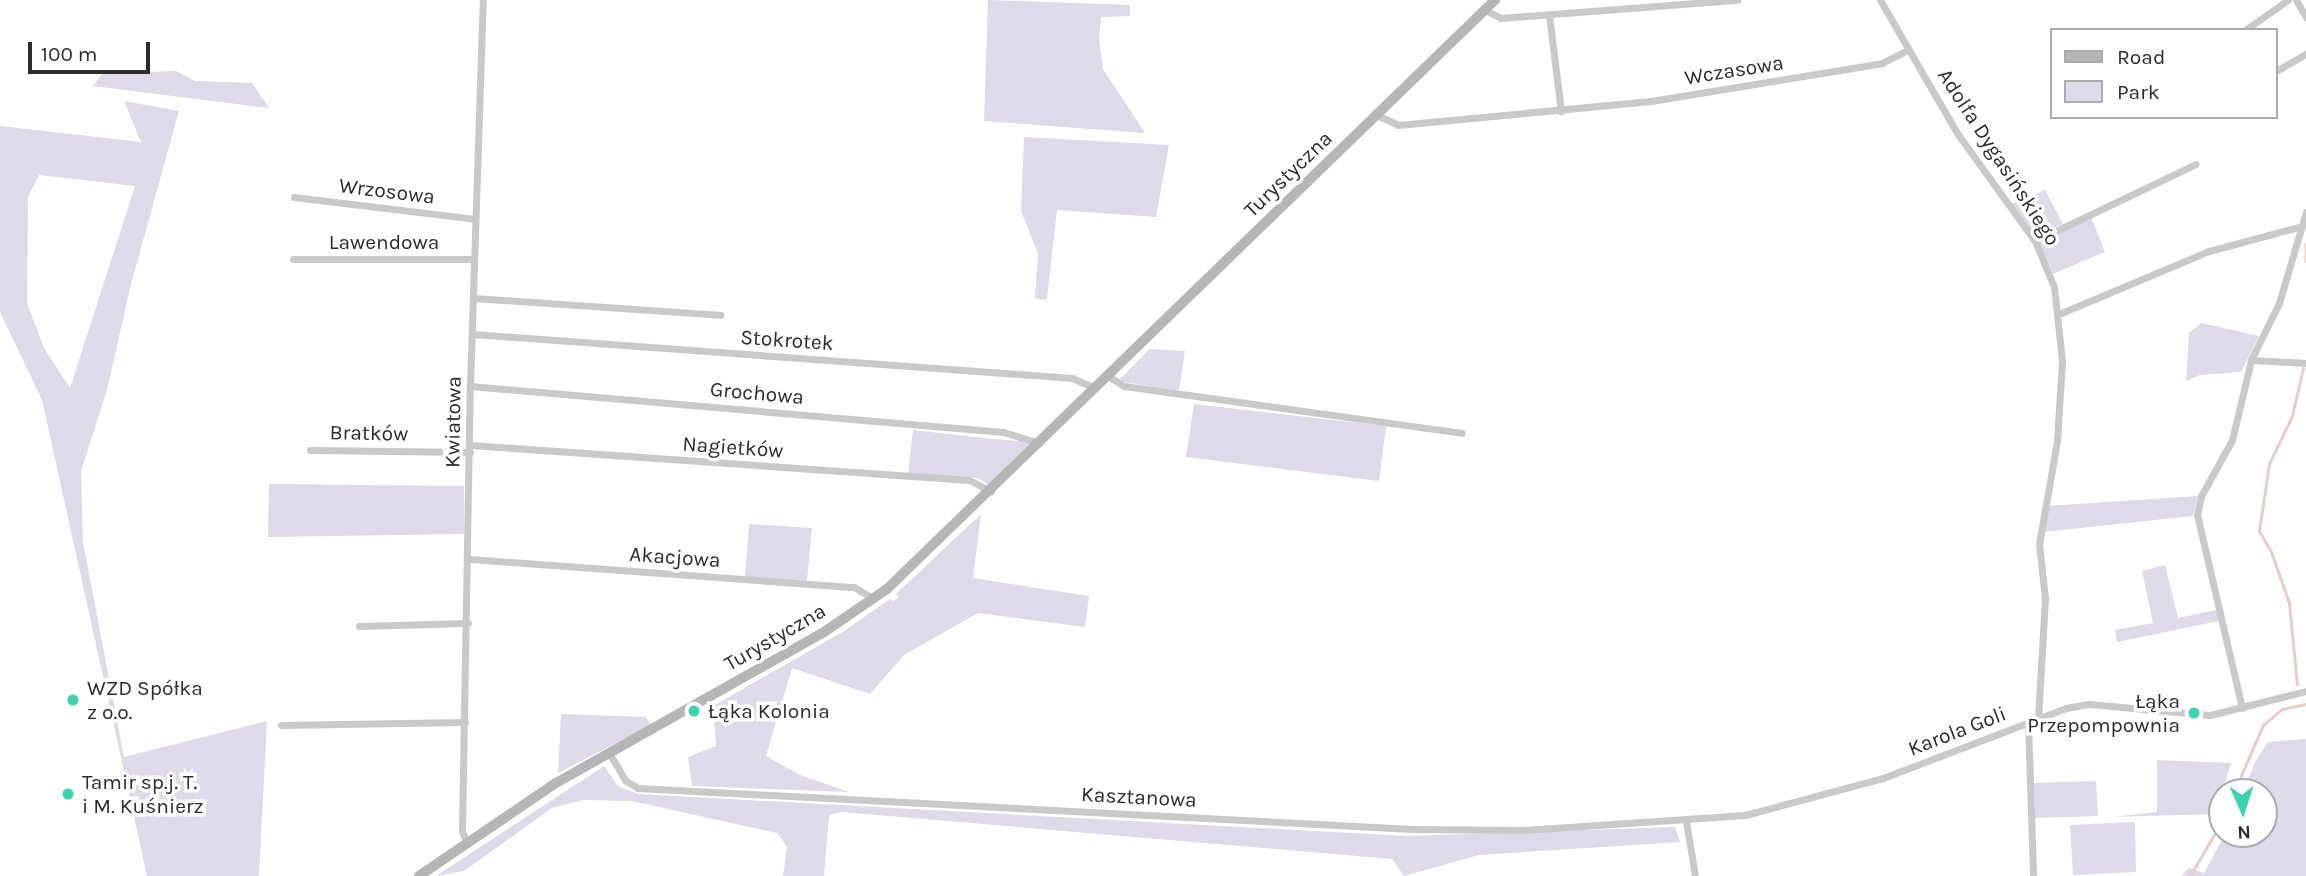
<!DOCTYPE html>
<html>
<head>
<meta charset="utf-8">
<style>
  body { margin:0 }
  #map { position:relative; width:2306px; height:876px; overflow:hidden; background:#fff; font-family:Karla,sans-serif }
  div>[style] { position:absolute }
  .green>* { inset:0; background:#dedae8 }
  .stream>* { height:2.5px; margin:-1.25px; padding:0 1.25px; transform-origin:1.25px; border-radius:1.25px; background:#e7cec8 }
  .minor>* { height:7px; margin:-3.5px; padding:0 3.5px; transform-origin:3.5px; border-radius:3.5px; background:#c9c9c9 }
  .secondary>* { height:10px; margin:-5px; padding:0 5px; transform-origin:5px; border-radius:5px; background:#b6b6b6 }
  .dots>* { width:19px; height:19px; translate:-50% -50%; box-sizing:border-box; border:4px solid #fff; border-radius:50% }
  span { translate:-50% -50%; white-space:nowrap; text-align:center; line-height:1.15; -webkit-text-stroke:7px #fff; paint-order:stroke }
  .street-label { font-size:21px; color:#2c2c2c }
  .poi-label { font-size:21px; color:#2c2c2c }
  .left { translate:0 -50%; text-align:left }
  .right { translate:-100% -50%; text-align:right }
  .legend { position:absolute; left:2050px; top:28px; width:228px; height:91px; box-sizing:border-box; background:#fff; border:2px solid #ababab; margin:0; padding:9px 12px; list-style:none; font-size:21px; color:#2c2c2c }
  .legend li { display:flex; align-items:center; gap:14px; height:35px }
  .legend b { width:35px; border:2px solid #ababab }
  .north { position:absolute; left:2208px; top:778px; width:70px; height:70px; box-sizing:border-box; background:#fff; border:2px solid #ababab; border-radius:50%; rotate:177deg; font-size:19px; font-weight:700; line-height:28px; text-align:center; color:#2c2c2c }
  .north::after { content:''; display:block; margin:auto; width:24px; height:32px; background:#3dd3ae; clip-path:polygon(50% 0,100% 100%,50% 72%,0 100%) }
  .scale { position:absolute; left:28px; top:42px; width:122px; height:32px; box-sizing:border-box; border:4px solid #2c2c2c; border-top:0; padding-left:9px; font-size:21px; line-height:24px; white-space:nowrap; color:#2c2c2c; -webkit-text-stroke:5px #fff; paint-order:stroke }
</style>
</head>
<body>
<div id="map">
  <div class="green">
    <i style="clip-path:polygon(988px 0,1130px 5px,1130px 16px,1101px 17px,1099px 40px,1103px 69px,1145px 133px,984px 121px)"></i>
    <i style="clip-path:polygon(176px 71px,195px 81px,252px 83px,269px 108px,93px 86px,102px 74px)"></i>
    <i style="clip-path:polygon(evenodd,124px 101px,179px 111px,131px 284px,107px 390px,81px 471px,83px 542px,124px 757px,267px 721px,259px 876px,147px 876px,42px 400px,0 312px,0 126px,141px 142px,124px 101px,39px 175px,135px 186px,70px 388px,44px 348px,27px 303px,28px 197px,39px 175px)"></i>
    <i style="clip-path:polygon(1024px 137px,1169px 145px,1156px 217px,1057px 210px,1047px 299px,1041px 300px,1035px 298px,1038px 254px,1021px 211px)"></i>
    <i style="clip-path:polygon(2045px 190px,2063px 224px,2034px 236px,2012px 204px)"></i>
    <i style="clip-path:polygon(2091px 217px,2105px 252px,2053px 274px,2039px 243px)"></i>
    <i style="clip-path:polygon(2201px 323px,2259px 336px,2241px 372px,2200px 375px,2186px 381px,2189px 333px)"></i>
    <i style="clip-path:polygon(1150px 349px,1185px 351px,1179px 391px,1118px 381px)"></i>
    <i style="clip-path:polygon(1194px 404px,1386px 426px,1379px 481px,1186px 457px)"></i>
    <i style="clip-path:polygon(913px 430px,994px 439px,1031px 442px,988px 485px,978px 478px,908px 474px)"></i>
    <i style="clip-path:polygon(269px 484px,464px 486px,464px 534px,268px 537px)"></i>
    <i style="clip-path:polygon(2198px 496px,2193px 516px,2043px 532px,2047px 506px)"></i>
    <i style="clip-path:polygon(981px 514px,973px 578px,1089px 596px,1085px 627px,978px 613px,904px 655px,870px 694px,792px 668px,766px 756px,800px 775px,849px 792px,692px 786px,688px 757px,716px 746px,713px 706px,844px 631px,890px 599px,893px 601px,899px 597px,896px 594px)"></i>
    <i style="clip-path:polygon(749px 524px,812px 528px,807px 581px,745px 577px)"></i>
    <i style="clip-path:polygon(2165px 565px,2178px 618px,2216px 610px,2219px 621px,2117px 642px,2115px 630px,2153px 623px,2142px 571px)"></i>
    <i style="clip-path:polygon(561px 714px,646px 717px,651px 725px,558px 773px)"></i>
    <i style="clip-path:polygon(2306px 739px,2306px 876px,2181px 876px,2189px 868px,2204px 873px,2225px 834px,2264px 834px,2264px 792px,2243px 792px,2255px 762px,2268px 742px)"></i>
    <i style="clip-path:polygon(2157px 760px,2231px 763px,2216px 814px,2111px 817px,2157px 812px)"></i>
    <i style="clip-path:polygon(604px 766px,618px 786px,638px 794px,1406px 836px,1675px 827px,1680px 842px,1479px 855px,1404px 876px,1392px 859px,841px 812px,829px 815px,824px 876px,783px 876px,787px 847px,777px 833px,632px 801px,583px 800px,552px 808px,464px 871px,436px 876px)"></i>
    <i style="clip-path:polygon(2096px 781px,2098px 816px,2035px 818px,2034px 783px)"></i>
    <i style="clip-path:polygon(2135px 822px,2136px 872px,2073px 875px,2070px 825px)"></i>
  </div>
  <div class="stream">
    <i style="left:2306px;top:244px;width:17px;rotate:90deg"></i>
    <i style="left:2297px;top:685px;width:82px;rotate:-95.6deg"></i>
    <i style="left:2289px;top:603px;width:54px;rotate:-109.4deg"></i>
    <i style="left:2271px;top:552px;width:24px;rotate:-120deg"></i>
    <i style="left:2259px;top:531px;width:68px;rotate:-81.5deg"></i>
    <i style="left:2269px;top:464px;width:53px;rotate:-64.4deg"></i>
    <i style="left:2292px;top:416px;width:49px;rotate:-77.1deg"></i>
    <i style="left:2234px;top:792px;width:73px;rotate:-66.6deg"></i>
    <i style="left:2263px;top:725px;width:25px;rotate:-40deg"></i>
    <i style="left:2282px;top:709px;width:25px;rotate:-12deg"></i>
    <i style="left:2190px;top:876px;width:64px;rotate:-59.8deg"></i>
  </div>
  <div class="minor">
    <i style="left:1880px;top:0;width:154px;rotate:59.9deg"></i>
    <i style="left:1957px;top:133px;width:133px;rotate:54.2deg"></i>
    <i style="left:2035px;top:241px;width:50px;rotate:67.6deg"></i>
    <i style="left:2054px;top:287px;width:74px;rotate:83.8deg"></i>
    <i style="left:2062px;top:361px;width:80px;rotate:93.6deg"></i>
    <i style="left:2057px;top:441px;width:105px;rotate:99.9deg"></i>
    <i style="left:2039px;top:544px;width:54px;rotate:83.7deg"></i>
    <i style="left:2045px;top:598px;width:121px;rotate:93.3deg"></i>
    <i style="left:2296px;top:0;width:20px;rotate:60deg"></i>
    <i style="left:1485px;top:10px;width:18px;rotate:27deg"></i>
    <i style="left:1501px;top:18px;width:237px;rotate:-4.4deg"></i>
    <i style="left:1549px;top:15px;width:97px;rotate:82.9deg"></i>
    <i style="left:2245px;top:30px;width:52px;rotate:-34.9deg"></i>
    <i style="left:2276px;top:71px;width:34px;rotate:-30deg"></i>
    <i style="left:1377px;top:115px;width:23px;rotate:25deg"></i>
    <i style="left:1398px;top:125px;width:254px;rotate:-5.4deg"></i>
    <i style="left:1651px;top:101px;width:234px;rotate:-9.3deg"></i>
    <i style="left:1882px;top:63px;width:30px;rotate:-27deg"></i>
    <i style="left:294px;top:197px;width:182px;rotate:6.9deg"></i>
    <i style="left:2035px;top:241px;width:178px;rotate:-25.6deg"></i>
    <i style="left:293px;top:259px;width:181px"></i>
    <i style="left:473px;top:298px;width:248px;rotate:3.9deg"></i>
    <i style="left:2059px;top:314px;width:163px;rotate:-22.8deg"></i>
    <i style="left:2209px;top:251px;width:96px;rotate:-15deg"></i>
    <i style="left:472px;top:334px;width:602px;rotate:4.19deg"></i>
    <i style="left:1072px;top:378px;width:26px;rotate:23deg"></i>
    <i style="left:2251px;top:360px;width:55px;rotate:3.1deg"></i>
    <i style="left:1108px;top:376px;width:19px;rotate:32deg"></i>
    <i style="left:1124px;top:386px;width:341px;rotate:7.9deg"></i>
    <i style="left:470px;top:386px;width:535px;rotate:4.93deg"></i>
    <i style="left:1003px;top:432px;width:38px;rotate:17deg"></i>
    <i style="left:470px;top:445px;width:500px;rotate:4.01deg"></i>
    <i style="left:969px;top:480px;width:25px;rotate:27deg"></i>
    <i style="left:310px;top:450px;width:160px;rotate:0.7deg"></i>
    <i style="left:470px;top:559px;width:385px;rotate:4.2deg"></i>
    <i style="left:854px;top:587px;width:23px;rotate:31deg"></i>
    <i style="left:359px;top:626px;width:109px;rotate:-1.6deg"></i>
    <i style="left:2242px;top:708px;width:198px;rotate:-103.1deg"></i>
    <i style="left:2197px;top:515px;width:19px;rotate:-78deg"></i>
    <i style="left:2201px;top:496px;width:64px;rotate:-61deg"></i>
    <i style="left:2232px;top:440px;width:82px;rotate:-76.6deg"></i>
    <i style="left:2251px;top:360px;width:64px;rotate:-63.8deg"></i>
    <i style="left:2279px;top:303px;width:95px;rotate:-73.5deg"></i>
    <i style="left:2028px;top:723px;width:153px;rotate:88.1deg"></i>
    <i style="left:281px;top:725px;width:184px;rotate:-0.9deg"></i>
    <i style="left:609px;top:753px;width:33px;rotate:59deg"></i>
    <i style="left:626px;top:781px;width:14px;rotate:30deg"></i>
    <i style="left:638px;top:788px;width:775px;rotate:3.03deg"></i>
    <i style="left:1412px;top:829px;width:112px;rotate:0.5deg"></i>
    <i style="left:1524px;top:830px;width:222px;rotate:-3.9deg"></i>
    <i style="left:1745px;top:815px;width:143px;rotate:-15deg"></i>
    <i style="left:1883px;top:778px;width:196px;rotate:-20.9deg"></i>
    <i style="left:2066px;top:708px;width:23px;rotate:-10deg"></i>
    <i style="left:2089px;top:704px;width:121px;rotate:5.2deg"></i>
    <i style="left:2210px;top:715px;width:99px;rotate:-14deg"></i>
    <i style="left:1686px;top:821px;width:56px;rotate:80.7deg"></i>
    <i style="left:467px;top:843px;width:13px;rotate:-113deg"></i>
    <i style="left:462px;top:831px;width:445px;rotate:-89deg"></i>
    <i style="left:470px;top:386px;width:386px;rotate:-88.1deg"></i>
  </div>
  <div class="secondary">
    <i style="left:419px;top:876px;width:166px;rotate:-34.2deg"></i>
    <i style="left:556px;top:783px;width:308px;rotate:-29.4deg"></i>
    <i style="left:824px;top:632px;width:76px;rotate:-34.3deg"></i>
    <i style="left:887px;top:589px;width:847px;rotate:-44.09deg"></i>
  </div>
  <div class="dots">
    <i style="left:73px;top:700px;background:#3dd3ae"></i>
    <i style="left:694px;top:711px;background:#3dd3ae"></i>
    <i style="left:2194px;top:713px;background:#3dd3ae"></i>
    <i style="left:68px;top:794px;background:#3dd3ae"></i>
  </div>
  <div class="street-label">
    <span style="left:1734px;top:70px;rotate:-9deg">Wczasowa</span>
    <span style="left:1999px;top:157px;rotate:57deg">Adolfa Dygasińskiego</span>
    <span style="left:1288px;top:174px;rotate:-44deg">Turystyczna</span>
    <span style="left:387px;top:191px;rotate:7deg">Wrzosowa</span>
    <span style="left:384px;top:242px">Lawendowa</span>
    <span style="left:787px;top:340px;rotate:4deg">Stokrotek</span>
    <span style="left:757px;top:393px;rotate:5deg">Grochowa</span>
    <span style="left:453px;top:422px;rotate:-89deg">Kwiatowa</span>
    <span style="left:369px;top:433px;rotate:1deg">Bratków</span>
    <span style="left:733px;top:447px;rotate:4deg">Nagietków</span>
    <span style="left:675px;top:557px;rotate:4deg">Akacjowa</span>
    <span style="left:775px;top:637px;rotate:-30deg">Turystyczna</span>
    <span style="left:1957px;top:731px;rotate:-21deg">Karola Goli</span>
    <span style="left:1139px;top:797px;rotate:3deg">Kasztanowa</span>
  </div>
  <div class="poi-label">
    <span class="left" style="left:87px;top:700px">WZD Spółka<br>z o.o.</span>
    <span class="right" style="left:2180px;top:713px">Łąka<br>Przepompownia</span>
    <span class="left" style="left:708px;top:711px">Łąka Kolonia</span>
    <span class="left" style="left:82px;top:794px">Tamir sp.j. T.<br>i M. Kuśnierz</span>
  </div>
  <ul class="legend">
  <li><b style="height:9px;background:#b6b6b6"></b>Road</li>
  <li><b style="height:19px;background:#dedae8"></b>Park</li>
  </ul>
  <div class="north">N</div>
  <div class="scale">100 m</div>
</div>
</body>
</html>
